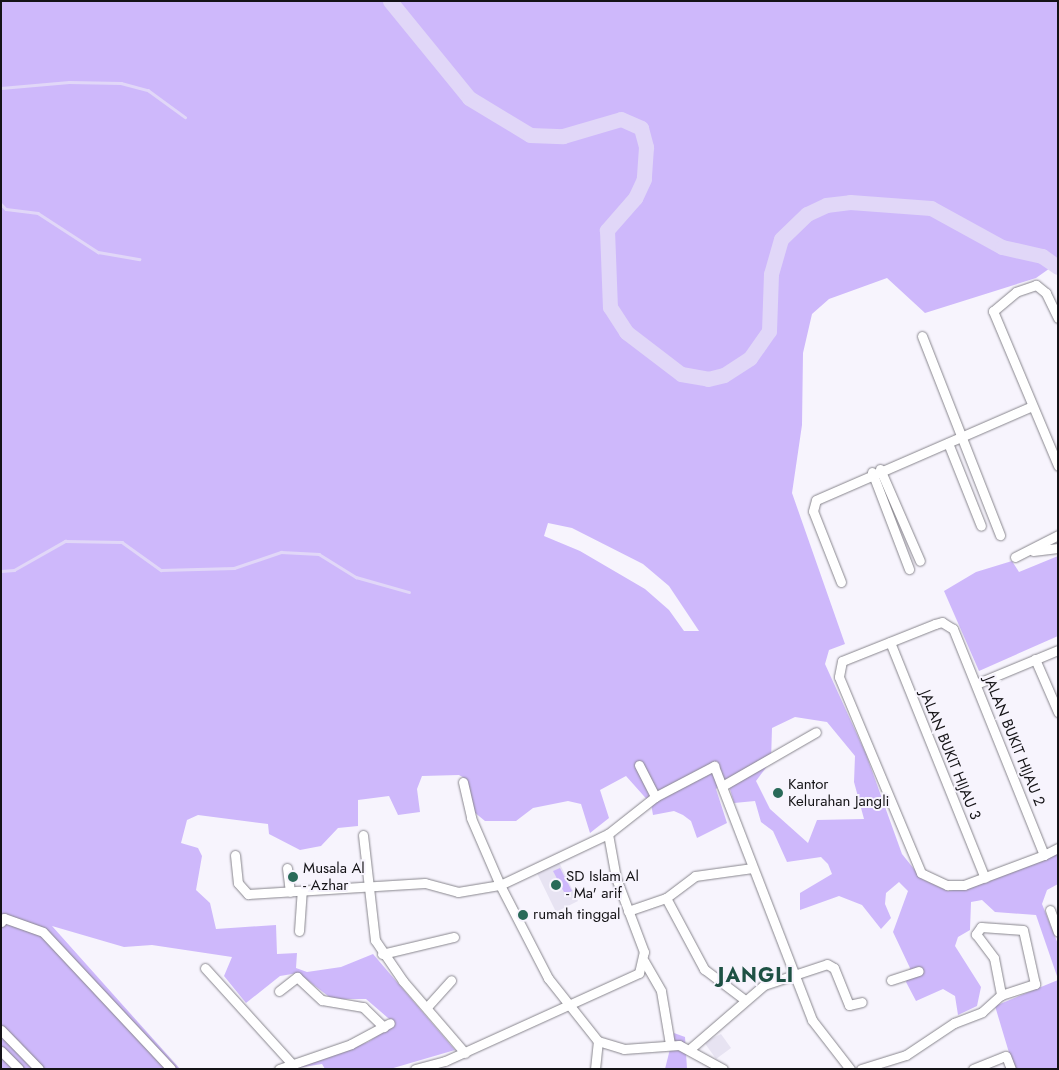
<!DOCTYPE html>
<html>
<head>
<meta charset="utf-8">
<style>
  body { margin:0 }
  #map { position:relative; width:1059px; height:1070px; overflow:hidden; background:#f7f4fd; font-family:Jost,sans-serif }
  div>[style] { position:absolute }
  .built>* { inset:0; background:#e7e3f2 }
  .green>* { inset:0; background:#ceb8fb }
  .stream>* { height:2.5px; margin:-1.25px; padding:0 1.25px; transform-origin:1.25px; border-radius:1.25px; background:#e1d7f8 }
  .river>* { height:15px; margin:-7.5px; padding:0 7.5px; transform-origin:7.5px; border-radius:7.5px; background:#e1d7f8 }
  .roads { filter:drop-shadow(0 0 1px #88868d) drop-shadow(0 0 1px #88868d) }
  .minor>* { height:9px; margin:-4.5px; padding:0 4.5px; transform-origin:4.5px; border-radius:4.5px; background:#fff }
  .dots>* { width:14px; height:14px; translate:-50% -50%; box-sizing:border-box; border:2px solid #f7f4fd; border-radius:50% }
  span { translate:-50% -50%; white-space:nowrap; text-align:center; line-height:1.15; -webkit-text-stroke:4px #f7f4fd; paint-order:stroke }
  .street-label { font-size:15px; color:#141316 }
  .poi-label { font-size:15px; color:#141316 }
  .left { translate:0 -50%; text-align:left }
  .district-label { font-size:20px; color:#1e5144; font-weight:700; letter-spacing:1px }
  .frame { position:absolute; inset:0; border:2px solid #141316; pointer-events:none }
</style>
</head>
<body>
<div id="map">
  <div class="built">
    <i style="clip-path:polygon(557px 858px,578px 901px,556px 912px,535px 869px)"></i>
    <i style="clip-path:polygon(721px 1034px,731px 1048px,716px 1059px,704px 1042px)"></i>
  </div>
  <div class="green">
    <i style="clip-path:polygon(evenodd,1px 1px,1058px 1px,1058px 270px,1053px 266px,1036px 278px,925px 313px,887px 278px,829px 299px,812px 314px,803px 353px,802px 425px,792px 493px,845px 644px,829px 650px,825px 664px,866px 754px,902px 854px,922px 879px,948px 891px,975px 886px,1058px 853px,1058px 884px,1047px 890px,1042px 904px,1058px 944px,1058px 979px,1036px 915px,995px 912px,982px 900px,971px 902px,970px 930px,958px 937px,955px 946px,981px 987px,977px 1006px,958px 1015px,955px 996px,943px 989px,916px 1001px,906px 982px,910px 968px,893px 932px,908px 891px,899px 882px,886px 893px,885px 904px,891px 918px,881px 929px,862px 905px,839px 896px,800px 910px,800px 893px,832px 874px,828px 864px,821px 857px,787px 862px,773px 831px,761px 822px,755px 801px,734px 803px,727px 779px,716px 789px,727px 823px,697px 838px,691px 821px,683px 815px,674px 811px,653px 815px,651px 804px,626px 776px,600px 790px,609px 818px,590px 833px,581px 804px,568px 801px,533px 808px,516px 821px,485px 821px,474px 812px,466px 779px,459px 775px,422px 776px,417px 789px,420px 812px,398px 815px,389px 796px,358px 800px,358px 826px,338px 828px,321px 846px,300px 850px,269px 834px,268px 824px,198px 815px,187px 820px,181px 843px,198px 848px,202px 856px,196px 890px,210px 903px,216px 929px,276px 925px,277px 954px,297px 953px,296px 968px,307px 972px,341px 967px,373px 954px,455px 1050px,390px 1069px,325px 1069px,322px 1064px,291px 1069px,368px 1042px,395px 1024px,366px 999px,332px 999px,298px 973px,280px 976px,246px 1003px,224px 976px,232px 957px,152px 945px,124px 947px,52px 926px,180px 1069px,1px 1069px,1px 1px,548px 523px,572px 528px,643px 564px,669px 586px,699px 631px,684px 631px,669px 610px,645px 589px,580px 551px,544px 536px,548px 523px,1px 1px,795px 717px,827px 722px,855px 756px,854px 782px,864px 819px,817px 820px,808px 843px,770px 809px,756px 781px,771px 761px,772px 728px,795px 717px)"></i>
    <i style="clip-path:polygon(1058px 556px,1058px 636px,979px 671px,944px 591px,976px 572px,1012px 561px,1019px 572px)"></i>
    <i style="clip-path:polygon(560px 868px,572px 891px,565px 894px,553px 871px)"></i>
    <i style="clip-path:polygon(1058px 980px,1058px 1069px,1005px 1069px,1010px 1056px,995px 1006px)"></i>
    <i style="clip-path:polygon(674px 1033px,685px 1037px,687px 1069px,665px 1069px)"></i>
  </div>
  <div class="stream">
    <i style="left:1px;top:88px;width:68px;rotate:-5deg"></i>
    <i style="left:69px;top:82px;width:52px;rotate:1.1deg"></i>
    <i style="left:121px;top:83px;width:28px;rotate:15deg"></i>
    <i style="left:148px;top:90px;width:46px;rotate:36.1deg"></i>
    <i style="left:1px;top:204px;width:7px;rotate:45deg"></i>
    <i style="left:6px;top:209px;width:32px;rotate:7deg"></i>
    <i style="left:38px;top:213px;width:72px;rotate:33deg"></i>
    <i style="left:98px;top:252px;width:42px;rotate:9.7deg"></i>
    <i style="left:1px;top:571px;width:13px;rotate:-4deg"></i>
    <i style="left:14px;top:570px;width:59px;rotate:-29.6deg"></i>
    <i style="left:65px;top:541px;width:57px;rotate:1deg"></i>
    <i style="left:122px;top:542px;width:48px;rotate:35.7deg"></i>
    <i style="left:161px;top:570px;width:73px;rotate:-1.6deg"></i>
    <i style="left:234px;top:568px;width:50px;rotate:-18.8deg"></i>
    <i style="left:281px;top:552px;width:38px;rotate:3deg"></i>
    <i style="left:319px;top:554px;width:44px;rotate:31.9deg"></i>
    <i style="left:356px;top:577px;width:55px;rotate:15.8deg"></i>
  </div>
  <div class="river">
    <i style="left:390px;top:1px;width:125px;rotate:50.8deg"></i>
    <i style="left:469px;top:98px;width:71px;rotate:31.2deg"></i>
    <i style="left:530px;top:135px;width:33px;rotate:2deg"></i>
    <i style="left:563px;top:136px;width:60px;rotate:-16.3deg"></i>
    <i style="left:621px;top:119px;width:22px;rotate:24deg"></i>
    <i style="left:641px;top:128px;width:20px;rotate:75deg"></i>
    <i style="left:646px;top:147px;width:32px;rotate:94deg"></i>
    <i style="left:644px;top:179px;width:21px;rotate:115deg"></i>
    <i style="left:635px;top:198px;width:43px;rotate:131.2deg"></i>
    <i style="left:607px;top:230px;width:77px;rotate:87.8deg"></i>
    <i style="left:610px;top:307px;width:30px;rotate:57deg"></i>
    <i style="left:626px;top:332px;width:69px;rotate:37.4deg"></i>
    <i style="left:681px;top:374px;width:27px;rotate:10deg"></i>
    <i style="left:708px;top:379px;width:16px;rotate:-14deg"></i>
    <i style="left:724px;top:375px;width:31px;rotate:-33deg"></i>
    <i style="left:750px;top:358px;width:33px;rotate:-55deg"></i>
    <i style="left:769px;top:331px;width:57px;rotate:-88deg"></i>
    <i style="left:771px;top:274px;width:36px;rotate:-74deg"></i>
    <i style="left:781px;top:239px;width:36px;rotate:-44deg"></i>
    <i style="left:807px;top:214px;width:21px;rotate:-25deg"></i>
    <i style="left:826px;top:205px;width:24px;rotate:-7deg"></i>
    <i style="left:850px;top:202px;width:81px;rotate:4.2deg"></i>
    <i style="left:931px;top:208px;width:81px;rotate:28.8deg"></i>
    <i style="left:1002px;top:247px;width:41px;rotate:12.7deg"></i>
    <i style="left:1042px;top:256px;width:19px;rotate:35deg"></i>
  </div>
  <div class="roads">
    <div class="minor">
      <i style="left:1058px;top:318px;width:28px;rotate:-116deg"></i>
      <i style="left:1046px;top:293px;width:13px;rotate:-141deg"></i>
      <i style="left:1036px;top:285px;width:21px;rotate:161deg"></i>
      <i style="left:1016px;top:292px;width:30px;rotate:140deg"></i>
      <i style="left:993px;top:311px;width:168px;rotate:67.2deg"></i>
      <i style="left:922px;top:336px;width:214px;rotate:68.6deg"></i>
      <i style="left:948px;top:443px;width:89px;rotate:68.3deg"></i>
      <i style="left:880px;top:469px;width:100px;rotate:66.5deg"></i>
      <i style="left:872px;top:472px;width:104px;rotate:69.1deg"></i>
      <i style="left:1033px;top:551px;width:25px;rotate:-7deg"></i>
      <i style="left:1015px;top:557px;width:48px;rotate:-27.1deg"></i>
      <i style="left:841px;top:582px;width:76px;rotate:-111.5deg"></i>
      <i style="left:813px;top:511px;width:11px;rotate:-75deg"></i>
      <i style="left:816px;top:500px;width:233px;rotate:-23.5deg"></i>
      <i style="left:890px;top:642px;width:254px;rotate:68.1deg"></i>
      <i style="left:1035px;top:659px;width:58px;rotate:66.5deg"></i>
      <i style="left:976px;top:684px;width:89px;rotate:-22.5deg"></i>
      <i style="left:639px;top:765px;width:36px;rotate:63deg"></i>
      <i style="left:463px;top:782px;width:37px;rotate:77deg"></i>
      <i style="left:471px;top:818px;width:73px;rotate:66.6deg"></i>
      <i style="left:500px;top:885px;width:119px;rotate:-25.3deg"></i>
      <i style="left:724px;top:785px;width:106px;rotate:-29.9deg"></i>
      <i style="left:363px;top:835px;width:106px;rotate:83.5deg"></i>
      <i style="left:375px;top:940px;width:50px;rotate:55.7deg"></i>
      <i style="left:403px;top:981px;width:95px;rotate:49.3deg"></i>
      <i style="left:235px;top:855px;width:28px;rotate:84deg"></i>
      <i style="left:238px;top:883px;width:15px;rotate:48deg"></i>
      <i style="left:248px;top:894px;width:177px;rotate:-3.6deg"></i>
      <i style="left:425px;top:883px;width:34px;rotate:15deg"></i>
      <i style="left:458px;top:892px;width:43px;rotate:-9.5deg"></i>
      <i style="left:500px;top:885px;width:105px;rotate:62.7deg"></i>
      <i style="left:548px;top:978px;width:80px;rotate:51.6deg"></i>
      <i style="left:598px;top:1041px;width:27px;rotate:17deg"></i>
      <i style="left:624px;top:1049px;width:55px;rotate:-4.2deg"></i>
      <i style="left:679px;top:1045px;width:50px;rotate:28.6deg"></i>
      <i style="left:1044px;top:855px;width:244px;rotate:-111.9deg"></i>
      <i style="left:953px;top:629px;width:13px;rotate:-148deg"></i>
      <i style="left:942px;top:622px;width:7px;rotate:164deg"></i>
      <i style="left:935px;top:624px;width:100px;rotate:158.3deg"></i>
      <i style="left:842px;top:661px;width:16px;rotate:101deg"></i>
      <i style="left:839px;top:677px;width:212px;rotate:67.3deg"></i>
      <i style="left:921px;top:873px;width:29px;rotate:25deg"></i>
      <i style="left:947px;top:885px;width:17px"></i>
      <i style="left:964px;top:885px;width:85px;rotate:-20.6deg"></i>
      <i style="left:1044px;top:855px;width:16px;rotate:-27deg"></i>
      <i style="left:287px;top:868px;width:24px;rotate:83deg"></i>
      <i style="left:666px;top:898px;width:81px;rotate:61.8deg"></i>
      <i style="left:704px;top:969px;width:51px;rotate:37.1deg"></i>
      <i style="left:1050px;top:910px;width:23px;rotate:70deg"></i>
      <i style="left:628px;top:911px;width:40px;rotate:-18.9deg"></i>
      <i style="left:666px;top:898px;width:36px;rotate:-37deg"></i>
      <i style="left:695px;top:876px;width:58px;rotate:-8deg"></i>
      <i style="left:1px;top:922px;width:5px;rotate:-53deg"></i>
      <i style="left:4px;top:918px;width:41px;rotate:19.7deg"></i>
      <i style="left:43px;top:932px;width:187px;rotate:46.9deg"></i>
      <i style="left:299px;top:931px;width:39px;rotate:-86deg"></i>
      <i style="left:382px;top:954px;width:74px;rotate:-13.3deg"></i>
      <i style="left:644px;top:961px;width:34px;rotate:60deg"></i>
      <i style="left:661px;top:991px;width:54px;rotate:80.4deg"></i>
      <i style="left:205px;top:968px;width:130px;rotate:47.8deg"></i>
      <i style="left:891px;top:980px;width:29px;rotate:-18deg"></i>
      <i style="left:279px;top:991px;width:23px;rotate:-38deg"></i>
      <i style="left:297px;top:977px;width:34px;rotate:43deg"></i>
      <i style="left:322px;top:1000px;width:42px;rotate:9.7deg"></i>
      <i style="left:363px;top:1007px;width:29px;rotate:44deg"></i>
      <i style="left:427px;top:1007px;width:36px;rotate:-48deg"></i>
      <i style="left:1px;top:1030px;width:54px;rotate:45.7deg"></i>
      <i style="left:691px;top:1048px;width:96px;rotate:-40.8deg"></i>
      <i style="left:764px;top:985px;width:66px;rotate:-18.4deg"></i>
      <i style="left:827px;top:964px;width:8px;rotate:30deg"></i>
      <i style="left:834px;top:968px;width:40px;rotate:68deg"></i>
      <i style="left:849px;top:1005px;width:13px;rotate:-13deg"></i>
      <i style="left:1px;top:1051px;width:25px;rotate:45deg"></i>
      <i style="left:279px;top:1069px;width:76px;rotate:-19.1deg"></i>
      <i style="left:351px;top:1044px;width:44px;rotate:-28.3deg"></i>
      <i style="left:415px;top:1069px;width:31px;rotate:-15deg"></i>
      <i style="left:445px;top:1061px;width:213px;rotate:-24.4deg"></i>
      <i style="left:639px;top:973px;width:22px;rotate:-77deg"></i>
      <i style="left:644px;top:952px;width:79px;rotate:-110.7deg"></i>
      <i style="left:616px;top:878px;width:45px;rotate:-100.3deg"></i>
      <i style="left:608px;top:834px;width:60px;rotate:-38.2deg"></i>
      <i style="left:655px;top:797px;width:67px;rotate:-27.7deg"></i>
      <i style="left:714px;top:766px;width:272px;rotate:68.9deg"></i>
      <i style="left:812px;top:1020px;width:62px;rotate:52.2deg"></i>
      <i style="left:595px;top:1069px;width:28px;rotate:-84deg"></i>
      <i style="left:861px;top:1069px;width:47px;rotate:-17.3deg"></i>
      <i style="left:906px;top:1055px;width:58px;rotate:-33.7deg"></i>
      <i style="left:954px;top:1023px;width:30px;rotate:-21deg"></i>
      <i style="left:982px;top:1012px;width:25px;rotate:-42deg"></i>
      <i style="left:1001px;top:995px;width:36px;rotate:-18deg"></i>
      <i style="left:1035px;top:984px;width:55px;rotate:-102.5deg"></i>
      <i style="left:1023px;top:930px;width:42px;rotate:-175.9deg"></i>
      <i style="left:981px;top:927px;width:9px;rotate:126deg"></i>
      <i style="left:976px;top:934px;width:30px;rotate:53deg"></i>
      <i style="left:994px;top:958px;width:38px;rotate:79deg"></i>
      <i style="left:973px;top:1069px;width:35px;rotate:-22deg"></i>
      <i style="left:1006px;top:1056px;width:14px;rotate:69deg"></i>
    </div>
  </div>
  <div class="dots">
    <i style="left:778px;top:793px;background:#296a59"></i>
    <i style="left:293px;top:877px;background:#296a59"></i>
    <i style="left:556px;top:885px;background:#296a59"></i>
    <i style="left:523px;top:915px;background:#296a59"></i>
  </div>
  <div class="street-label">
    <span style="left:1014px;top:741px;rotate:68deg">JALAN BUKIT HIJAU 2</span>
    <span style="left:950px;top:755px;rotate:68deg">JALAN BUKIT HIJAU 3</span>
  </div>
  <div class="poi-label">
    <span class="left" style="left:788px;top:793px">Kantor<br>Kelurahan Jangli</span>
    <span class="left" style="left:303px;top:877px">Musala Al<br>- Azhar</span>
    <span class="left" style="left:566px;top:885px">SD Islam Al<br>- Ma' arif</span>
    <span class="left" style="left:533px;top:915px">rumah tinggal</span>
  </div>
  <div class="district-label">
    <span style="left:756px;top:975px">JANGLI</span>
  </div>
  <div class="frame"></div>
</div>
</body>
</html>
